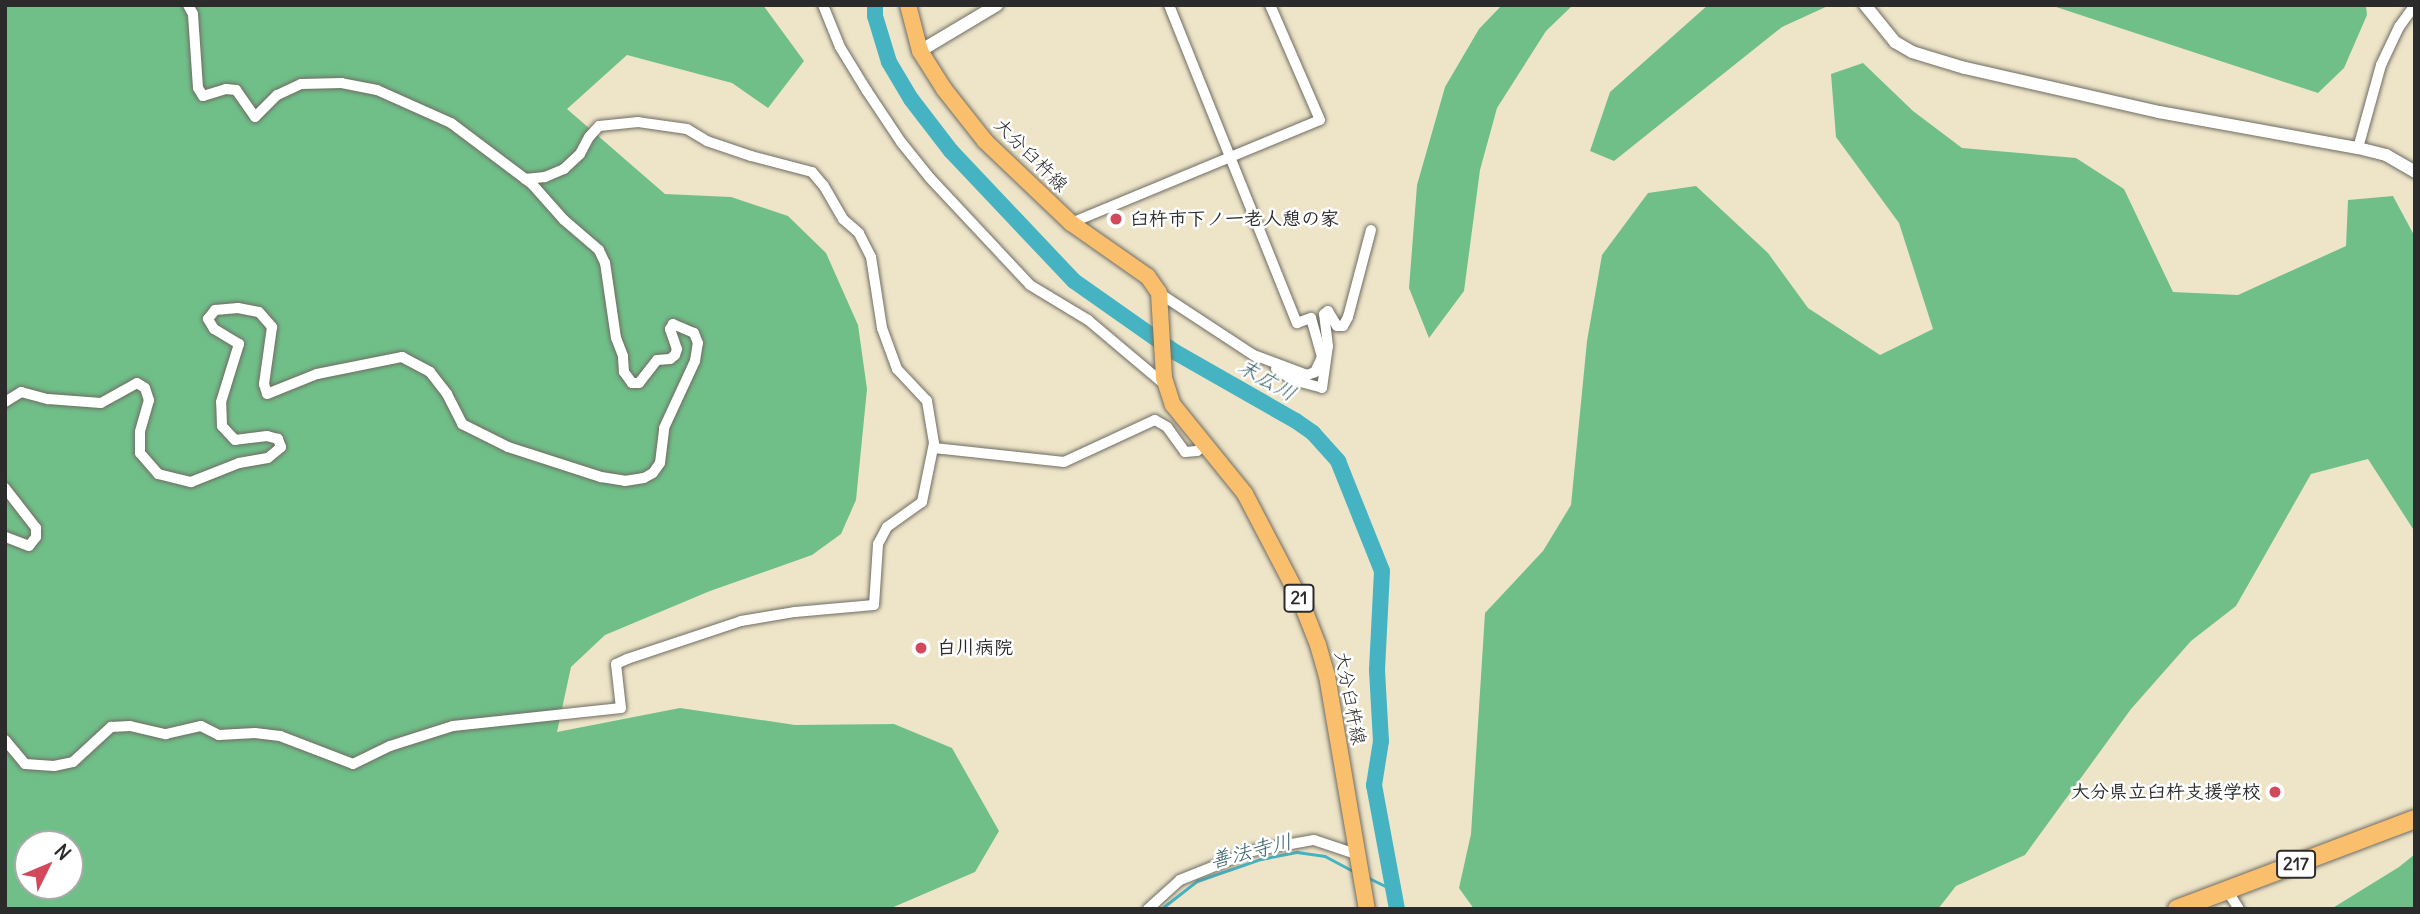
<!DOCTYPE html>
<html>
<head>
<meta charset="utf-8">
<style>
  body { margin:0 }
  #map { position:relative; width:2420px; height:914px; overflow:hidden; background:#eee5c9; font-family:Delius,"Klee One",sans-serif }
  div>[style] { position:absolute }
  .forest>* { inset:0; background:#70bf89 }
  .stream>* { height:2.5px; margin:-1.25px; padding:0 1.25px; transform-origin:1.25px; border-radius:1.25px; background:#46b3c3 }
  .river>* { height:16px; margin:-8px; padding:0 8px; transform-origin:8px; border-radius:8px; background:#46b3c3 }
  .roads { filter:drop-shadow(0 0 2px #6f6c62) drop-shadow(0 0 2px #6f6c62) }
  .minor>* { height:10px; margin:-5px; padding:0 5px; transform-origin:5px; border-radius:5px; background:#fff }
  .tertiary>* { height:12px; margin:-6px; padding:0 6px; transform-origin:6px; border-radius:6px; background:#fff }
  .primary>* { height:16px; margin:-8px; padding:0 8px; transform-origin:8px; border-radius:8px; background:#f9bf6d }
  .trunk>* { height:18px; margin:-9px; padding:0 9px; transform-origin:9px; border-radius:9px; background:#f9bf6d }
  .dots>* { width:19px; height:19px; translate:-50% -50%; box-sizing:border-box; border:4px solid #fff; border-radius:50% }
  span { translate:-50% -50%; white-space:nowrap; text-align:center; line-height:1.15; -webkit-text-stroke:5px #fff; paint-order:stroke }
  .shield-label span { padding:2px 5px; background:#fff; border:2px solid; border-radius:5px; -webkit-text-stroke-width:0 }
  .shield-label { font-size:18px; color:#2b2b2b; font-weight:700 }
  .street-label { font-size:19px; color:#2b2b2b }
  .poi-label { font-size:19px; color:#2b2b2b; font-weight:700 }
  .left { translate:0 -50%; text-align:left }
  .right { translate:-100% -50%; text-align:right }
  .water-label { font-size:21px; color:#366168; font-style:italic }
  .frame { position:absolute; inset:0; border:7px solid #2b2b2b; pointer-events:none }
  .north { position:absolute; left:14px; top:830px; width:70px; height:70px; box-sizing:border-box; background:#fff; border:2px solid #aaa; border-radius:50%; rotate:47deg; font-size:19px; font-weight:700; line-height:28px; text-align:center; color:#2b2b2b }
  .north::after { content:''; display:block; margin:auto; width:24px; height:32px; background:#d1495b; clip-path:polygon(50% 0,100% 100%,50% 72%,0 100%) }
</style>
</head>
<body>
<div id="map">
  <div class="forest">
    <i style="clip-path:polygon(evenodd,5px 5px,763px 5px,804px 61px,768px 108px,732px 83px,627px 55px,567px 109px,665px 194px,731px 197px,788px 216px,826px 253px,858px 325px,867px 389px,856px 500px,841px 534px,812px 555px,710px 591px,605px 635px,571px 667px,557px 732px,680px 708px,795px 725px,894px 724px,952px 748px,999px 831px,975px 872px,889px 909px,5px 909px,5px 5px,28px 844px,70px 844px,70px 886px,28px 886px,28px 844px)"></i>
    <i style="clip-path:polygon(1502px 5px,1573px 5px,1546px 31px,1497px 108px,1480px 170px,1464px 291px,1429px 338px,1409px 288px,1417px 185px,1445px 87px,1479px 29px)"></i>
    <i style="clip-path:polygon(1708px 5px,1830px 5px,1782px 27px,1614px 161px,1590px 151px,1610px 92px)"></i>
    <i style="clip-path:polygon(2050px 5px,2366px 5px,2367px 15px,2344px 68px,2318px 93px)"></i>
    <i style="clip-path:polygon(1863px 63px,1913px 111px,1962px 148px,2076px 158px,2124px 189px,2173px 292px,2238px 295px,2346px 246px,2348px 200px,2393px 196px,2415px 237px,2415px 532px,2368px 459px,2311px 474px,2236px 606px,2191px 641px,2131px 709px,2025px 855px,1956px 886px,1938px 909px,1474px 909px,1459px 888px,1471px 834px,1485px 613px,1543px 551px,1571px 505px,1587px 341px,1602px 255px,1648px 193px,1696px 186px,1768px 253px,1808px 308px,1880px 355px,1933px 329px,1899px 223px,1836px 137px,1831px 74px)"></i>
    <i style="clip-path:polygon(2415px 854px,2415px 909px,2331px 909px,2399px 867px)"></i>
  </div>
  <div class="stream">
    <i style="left:1369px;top:878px;width:25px;rotate:26deg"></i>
    <i style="left:1161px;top:909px;width:46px;rotate:-37.9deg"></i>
    <i style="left:1197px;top:881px;width:68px;rotate:-19deg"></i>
    <i style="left:1261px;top:859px;width:37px;rotate:-11deg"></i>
    <i style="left:1297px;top:852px;width:28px;rotate:8deg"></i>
    <i style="left:1325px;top:856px;width:32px;rotate:28deg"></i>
  </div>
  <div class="river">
    <i style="left:875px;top:5px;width:11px;rotate:90deg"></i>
    <i style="left:875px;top:16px;width:48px;rotate:73.1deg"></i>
    <i style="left:889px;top:62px;width:43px;rotate:59.3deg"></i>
    <i style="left:911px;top:99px;width:66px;rotate:52.4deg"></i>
    <i style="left:951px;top:151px;width:179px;rotate:46.6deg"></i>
    <i style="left:1074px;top:281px;width:123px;rotate:35.1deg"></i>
    <i style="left:1175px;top:352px;width:139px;rotate:29.7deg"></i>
    <i style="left:1296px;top:421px;width:21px;rotate:35deg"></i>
    <i style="left:1313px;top:433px;width:38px;rotate:48deg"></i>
    <i style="left:1338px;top:461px;width:118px;rotate:68.2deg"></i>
    <i style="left:1382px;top:571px;width:99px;rotate:92.9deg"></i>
    <i style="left:1377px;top:670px;width:71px;rotate:86.8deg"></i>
    <i style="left:1381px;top:741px;width:45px;rotate:99deg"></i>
    <i style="left:1374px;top:785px;width:126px;rotate:79.5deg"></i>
  </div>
  <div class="roads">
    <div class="minor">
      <i style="left:823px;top:5px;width:45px;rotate:68deg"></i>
      <i style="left:840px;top:47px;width:52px;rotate:58.5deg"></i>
      <i style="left:867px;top:91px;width:61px;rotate:56.3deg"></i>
      <i style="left:901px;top:142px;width:46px;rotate:51.1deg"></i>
      <i style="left:930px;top:178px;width:146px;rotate:46.9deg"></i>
      <i style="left:1030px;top:285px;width:68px;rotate:31.1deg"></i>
      <i style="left:1088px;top:320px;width:99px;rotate:40.1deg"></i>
      <i style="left:1169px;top:5px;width:343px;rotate:68.1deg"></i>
      <i style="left:1297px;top:323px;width:15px;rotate:-20deg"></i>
      <i style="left:1311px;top:318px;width:41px;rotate:74.2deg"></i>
      <i style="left:1322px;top:357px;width:17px;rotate:115deg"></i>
      <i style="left:1315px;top:372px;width:9px;rotate:159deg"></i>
      <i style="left:1307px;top:375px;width:57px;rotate:-159.3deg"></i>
      <i style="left:2358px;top:148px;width:86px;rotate:-74.5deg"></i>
      <i style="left:2381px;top:65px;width:42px;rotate:-64.7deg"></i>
      <i style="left:2399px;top:27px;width:27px;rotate:-54deg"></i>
      <i style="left:1071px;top:223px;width:269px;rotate:-22.5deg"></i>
      <i style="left:1320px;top:120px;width:125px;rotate:-113.5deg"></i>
      <i style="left:1159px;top:293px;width:118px;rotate:33.3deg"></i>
      <i style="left:1276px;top:369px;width:20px;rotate:33deg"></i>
      <i style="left:1293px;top:380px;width:30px;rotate:15deg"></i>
      <i style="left:1322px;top:388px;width:42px;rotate:-81.9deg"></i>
      <i style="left:1328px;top:346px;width:32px;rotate:-97deg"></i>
      <i style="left:1324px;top:314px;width:5px;rotate:-37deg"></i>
      <i style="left:1328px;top:311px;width:17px;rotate:59deg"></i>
      <i style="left:1337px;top:326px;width:6px"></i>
      <i style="left:1343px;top:326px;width:10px;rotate:-61deg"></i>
      <i style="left:1348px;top:317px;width:90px;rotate:-75.2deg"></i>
      <i style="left:5px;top:402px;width:19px;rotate:-32deg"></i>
      <i style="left:21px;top:392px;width:28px;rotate:15deg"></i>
      <i style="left:48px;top:399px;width:53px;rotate:4.3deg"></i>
      <i style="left:101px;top:403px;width:41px;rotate:-29.1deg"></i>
      <i style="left:137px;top:383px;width:9px;rotate:32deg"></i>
      <i style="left:145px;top:388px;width:13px;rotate:72deg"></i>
      <i style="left:149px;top:400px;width:33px;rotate:106deg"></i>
      <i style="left:140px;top:432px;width:21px;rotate:90deg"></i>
      <i style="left:140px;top:453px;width:28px;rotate:49deg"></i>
      <i style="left:158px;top:474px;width:34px;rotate:14deg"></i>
      <i style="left:191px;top:482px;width:52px;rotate:-21.6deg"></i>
      <i style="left:239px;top:463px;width:29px;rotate:-10deg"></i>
      <i style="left:268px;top:458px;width:17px;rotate:-40deg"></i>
      <i style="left:281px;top:447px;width:9px;rotate:-111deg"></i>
      <i style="left:278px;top:439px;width:11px;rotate:-165deg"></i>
      <i style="left:267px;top:436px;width:32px;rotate:173deg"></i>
      <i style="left:235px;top:440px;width:19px;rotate:-133deg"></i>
      <i style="left:222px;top:426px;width:24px;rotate:-92deg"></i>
      <i style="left:221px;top:402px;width:61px;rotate:-72.8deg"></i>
      <i style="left:239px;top:344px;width:29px;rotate:-149deg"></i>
      <i style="left:214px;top:329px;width:12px;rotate:-121deg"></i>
      <i style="left:208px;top:319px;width:11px;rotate:-52deg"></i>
      <i style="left:215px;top:310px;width:23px;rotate:-5deg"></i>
      <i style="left:238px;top:308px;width:21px;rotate:11deg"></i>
      <i style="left:259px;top:312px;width:20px;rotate:49deg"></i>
      <i style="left:272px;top:327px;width:58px;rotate:98deg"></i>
      <i style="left:264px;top:384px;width:10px;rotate:73deg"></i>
      <i style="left:267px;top:394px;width:54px;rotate:-21.8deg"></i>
      <i style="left:317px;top:374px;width:87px;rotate:-11.3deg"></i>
      <i style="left:402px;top:357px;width:32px;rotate:28deg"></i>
      <i style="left:430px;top:372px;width:28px;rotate:52deg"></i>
      <i style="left:447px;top:394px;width:34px;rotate:63deg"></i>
      <i style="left:462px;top:424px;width:51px;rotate:26.6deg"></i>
      <i style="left:508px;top:447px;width:98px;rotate:17.9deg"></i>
      <i style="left:601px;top:477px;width:24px;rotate:9deg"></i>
      <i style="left:625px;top:481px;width:19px;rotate:-9deg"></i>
      <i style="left:644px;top:478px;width:10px;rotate:-29deg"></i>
      <i style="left:653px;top:473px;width:12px;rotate:-55deg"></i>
      <i style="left:660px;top:463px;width:35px;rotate:-83deg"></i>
      <i style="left:664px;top:428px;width:74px;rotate:-65.2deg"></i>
      <i style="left:695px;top:361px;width:18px;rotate:-81deg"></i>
      <i style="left:698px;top:343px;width:11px;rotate:-112deg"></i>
      <i style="left:694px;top:333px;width:23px;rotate:-157deg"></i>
      <i style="left:673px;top:324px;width:6px;rotate:121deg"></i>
      <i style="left:670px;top:329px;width:21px;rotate:71deg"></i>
      <i style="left:677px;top:349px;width:6px;rotate:108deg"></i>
      <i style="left:675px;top:355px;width:6px;rotate:141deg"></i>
      <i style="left:670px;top:359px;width:13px;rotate:176deg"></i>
      <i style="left:657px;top:360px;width:29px;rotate:128deg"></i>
      <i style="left:639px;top:383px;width:7px;rotate:180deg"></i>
      <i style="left:632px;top:383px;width:14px;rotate:-126deg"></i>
      <i style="left:624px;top:372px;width:16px;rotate:-94deg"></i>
      <i style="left:623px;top:356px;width:19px;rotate:-111deg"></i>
      <i style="left:616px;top:338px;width:76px;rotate:-98.3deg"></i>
      <i style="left:605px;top:263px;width:14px;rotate:-115deg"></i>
      <i style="left:599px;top:250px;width:46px;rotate:-139.4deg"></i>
      <i style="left:564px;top:220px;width:48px;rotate:-131.6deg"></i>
      <i style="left:532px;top:184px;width:101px;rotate:-143deg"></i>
      <i style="left:451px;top:123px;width:81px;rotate:-156deg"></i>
      <i style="left:377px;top:90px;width:36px;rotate:-169deg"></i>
      <i style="left:342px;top:83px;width:41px;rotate:178.6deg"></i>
      <i style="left:301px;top:84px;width:26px;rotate:155deg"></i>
      <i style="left:277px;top:95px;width:31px;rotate:135deg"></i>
      <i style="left:255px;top:117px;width:33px;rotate:-125deg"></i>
      <i style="left:236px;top:90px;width:10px;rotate:-174deg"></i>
      <i style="left:226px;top:89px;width:24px;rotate:163deg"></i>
      <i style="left:203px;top:96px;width:9px;rotate:-122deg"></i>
      <i style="left:198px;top:88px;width:74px;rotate:-93.9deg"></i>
      <i style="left:193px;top:14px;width:10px;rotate:-119deg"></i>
      <i style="left:934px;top:448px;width:131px;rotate:6.1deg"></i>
      <i style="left:1064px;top:462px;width:100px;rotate:-24.8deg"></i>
      <i style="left:1155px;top:420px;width:14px;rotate:30deg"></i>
      <i style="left:1167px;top:427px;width:31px;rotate:54deg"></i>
      <i style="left:1185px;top:452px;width:12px;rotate:-5deg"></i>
      <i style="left:1197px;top:451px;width:11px;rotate:-41deg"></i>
      <i style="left:5px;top:488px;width:51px;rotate:52.2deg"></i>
      <i style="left:36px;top:528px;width:9px;rotate:90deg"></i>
      <i style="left:36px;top:537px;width:11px;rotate:128deg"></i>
      <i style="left:29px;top:546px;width:26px;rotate:-159deg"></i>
      <i style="left:5px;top:740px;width:31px;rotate:50deg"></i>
      <i style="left:25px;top:764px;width:29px;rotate:4deg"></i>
      <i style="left:54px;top:766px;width:19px;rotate:-12deg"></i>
      <i style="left:73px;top:762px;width:52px;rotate:-42.6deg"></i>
      <i style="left:111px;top:727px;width:19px;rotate:-3deg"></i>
      <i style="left:130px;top:726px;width:37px;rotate:13deg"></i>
      <i style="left:166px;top:734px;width:36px;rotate:-13deg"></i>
      <i style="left:201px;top:726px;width:20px;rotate:27deg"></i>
      <i style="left:219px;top:735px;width:36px;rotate:-3deg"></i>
      <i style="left:255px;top:733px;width:25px;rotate:7deg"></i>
      <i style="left:280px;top:736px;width:78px;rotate:21deg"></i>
      <i style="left:353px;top:764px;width:41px;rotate:-25.9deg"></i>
      <i style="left:390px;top:746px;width:66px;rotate:-17.6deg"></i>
      <i style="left:453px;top:726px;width:169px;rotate:-6.1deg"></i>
      <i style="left:621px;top:708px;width:44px;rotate:-96.5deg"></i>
      <i style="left:616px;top:664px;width:12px;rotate:-24deg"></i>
      <i style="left:627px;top:659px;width:120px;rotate:-18.4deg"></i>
      <i style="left:741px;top:621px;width:55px;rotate:-9.5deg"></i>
      <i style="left:795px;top:612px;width:79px;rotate:-5.1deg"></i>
      <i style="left:874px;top:605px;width:61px;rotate:-86.2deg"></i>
      <i style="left:878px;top:544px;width:19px;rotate:-62deg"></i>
      <i style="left:887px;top:527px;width:43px;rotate:-35.5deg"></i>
      <i style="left:922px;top:502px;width:60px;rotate:-78.5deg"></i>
      <i style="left:934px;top:443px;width:43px;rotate:-99.5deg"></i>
      <i style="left:927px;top:401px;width:44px;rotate:-133.2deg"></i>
      <i style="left:897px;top:369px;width:44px;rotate:-110.1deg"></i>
      <i style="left:882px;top:328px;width:72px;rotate:-98.8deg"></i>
      <i style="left:871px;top:257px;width:27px;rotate:-117deg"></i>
      <i style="left:859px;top:233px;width:21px;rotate:-139deg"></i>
      <i style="left:843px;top:219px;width:39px;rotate:-120deg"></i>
      <i style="left:823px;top:185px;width:17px;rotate:-130deg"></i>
      <i style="left:812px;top:172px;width:63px;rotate:-165.3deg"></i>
      <i style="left:751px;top:156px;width:46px;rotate:-161.2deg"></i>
      <i style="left:707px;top:141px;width:23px;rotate:-149deg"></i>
      <i style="left:687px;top:129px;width:49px;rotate:-171.9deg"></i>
      <i style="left:638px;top:122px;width:39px;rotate:174deg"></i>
      <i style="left:599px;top:126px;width:15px;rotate:132deg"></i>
      <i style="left:589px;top:137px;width:19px;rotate:118deg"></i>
      <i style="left:580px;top:154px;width:22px;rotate:137deg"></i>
      <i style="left:564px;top:169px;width:21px;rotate:157deg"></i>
      <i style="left:545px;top:177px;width:20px;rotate:174deg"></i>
      <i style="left:2227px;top:890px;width:22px;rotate:58deg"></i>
      <i style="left:1148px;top:909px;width:43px;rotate:-42.2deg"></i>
      <i style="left:1180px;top:880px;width:78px;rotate:-21.9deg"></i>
      <i style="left:1252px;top:851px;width:63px;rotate:-10.1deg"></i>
      <i style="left:1314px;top:840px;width:44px;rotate:18.4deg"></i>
    </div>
    <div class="tertiary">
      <i style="left:1865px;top:5px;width:48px;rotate:51deg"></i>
      <i style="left:1895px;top:42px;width:20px;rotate:30deg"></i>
      <i style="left:1912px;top:52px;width:55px;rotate:16.8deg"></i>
      <i style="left:1965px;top:68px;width:199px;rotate:12.8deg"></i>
      <i style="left:2159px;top:112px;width:202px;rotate:10.3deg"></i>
      <i style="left:2358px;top:148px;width:29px;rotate:14deg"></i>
      <i style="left:2386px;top:155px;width:34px;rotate:30deg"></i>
      <i style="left:920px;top:51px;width:90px;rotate:-30.9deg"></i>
    </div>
    <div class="primary">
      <i style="left:908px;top:5px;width:48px;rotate:75.4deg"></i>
      <i style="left:920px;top:51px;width:45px;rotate:57.7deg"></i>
      <i style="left:944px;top:89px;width:66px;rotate:51.7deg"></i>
      <i style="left:985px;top:141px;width:119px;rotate:43.6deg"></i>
      <i style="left:1071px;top:223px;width:94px;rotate:35deg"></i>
      <i style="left:1148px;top:277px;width:19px;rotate:55deg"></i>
      <i style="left:1159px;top:293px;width:85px;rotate:86.6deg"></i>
      <i style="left:1164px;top:378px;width:28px;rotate:72deg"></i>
      <i style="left:1173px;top:405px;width:114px;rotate:51deg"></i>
      <i style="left:1245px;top:494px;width:119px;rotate:62.4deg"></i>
      <i style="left:1300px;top:599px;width:49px;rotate:68.6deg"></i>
      <i style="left:1318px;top:645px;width:32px;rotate:74deg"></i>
      <i style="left:1327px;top:676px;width:236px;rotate:80.3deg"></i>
    </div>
    <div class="trunk">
      <i style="left:2177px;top:909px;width:254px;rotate:-20.7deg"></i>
    </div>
  </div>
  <div class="dots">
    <i style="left:1116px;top:219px;background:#d1495b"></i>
    <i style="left:921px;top:648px;background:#d1495b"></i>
    <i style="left:2275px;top:792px;background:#d1495b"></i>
  </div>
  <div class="shield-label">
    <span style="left:1299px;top:598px">21</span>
    <span style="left:2296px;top:864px">217</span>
  </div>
  <div class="street-label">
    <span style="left:1031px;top:155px;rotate:45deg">大分臼杵線</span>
    <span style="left:1350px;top:698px;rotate:79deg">大分臼杵線</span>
  </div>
  <div class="poi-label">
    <span class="left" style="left:1130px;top:219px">臼杵市下ノ一老人憩の家</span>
    <span class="left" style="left:937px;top:648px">白川病院</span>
    <span class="right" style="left:2261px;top:792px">大分県立臼杵支援学校</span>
  </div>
  <div class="water-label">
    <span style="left:1267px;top:380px;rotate:30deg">末広川</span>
    <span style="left:1251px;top:851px;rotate:-14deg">善法寺川</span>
  </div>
  <div class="frame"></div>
  <div class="north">N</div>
</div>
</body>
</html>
